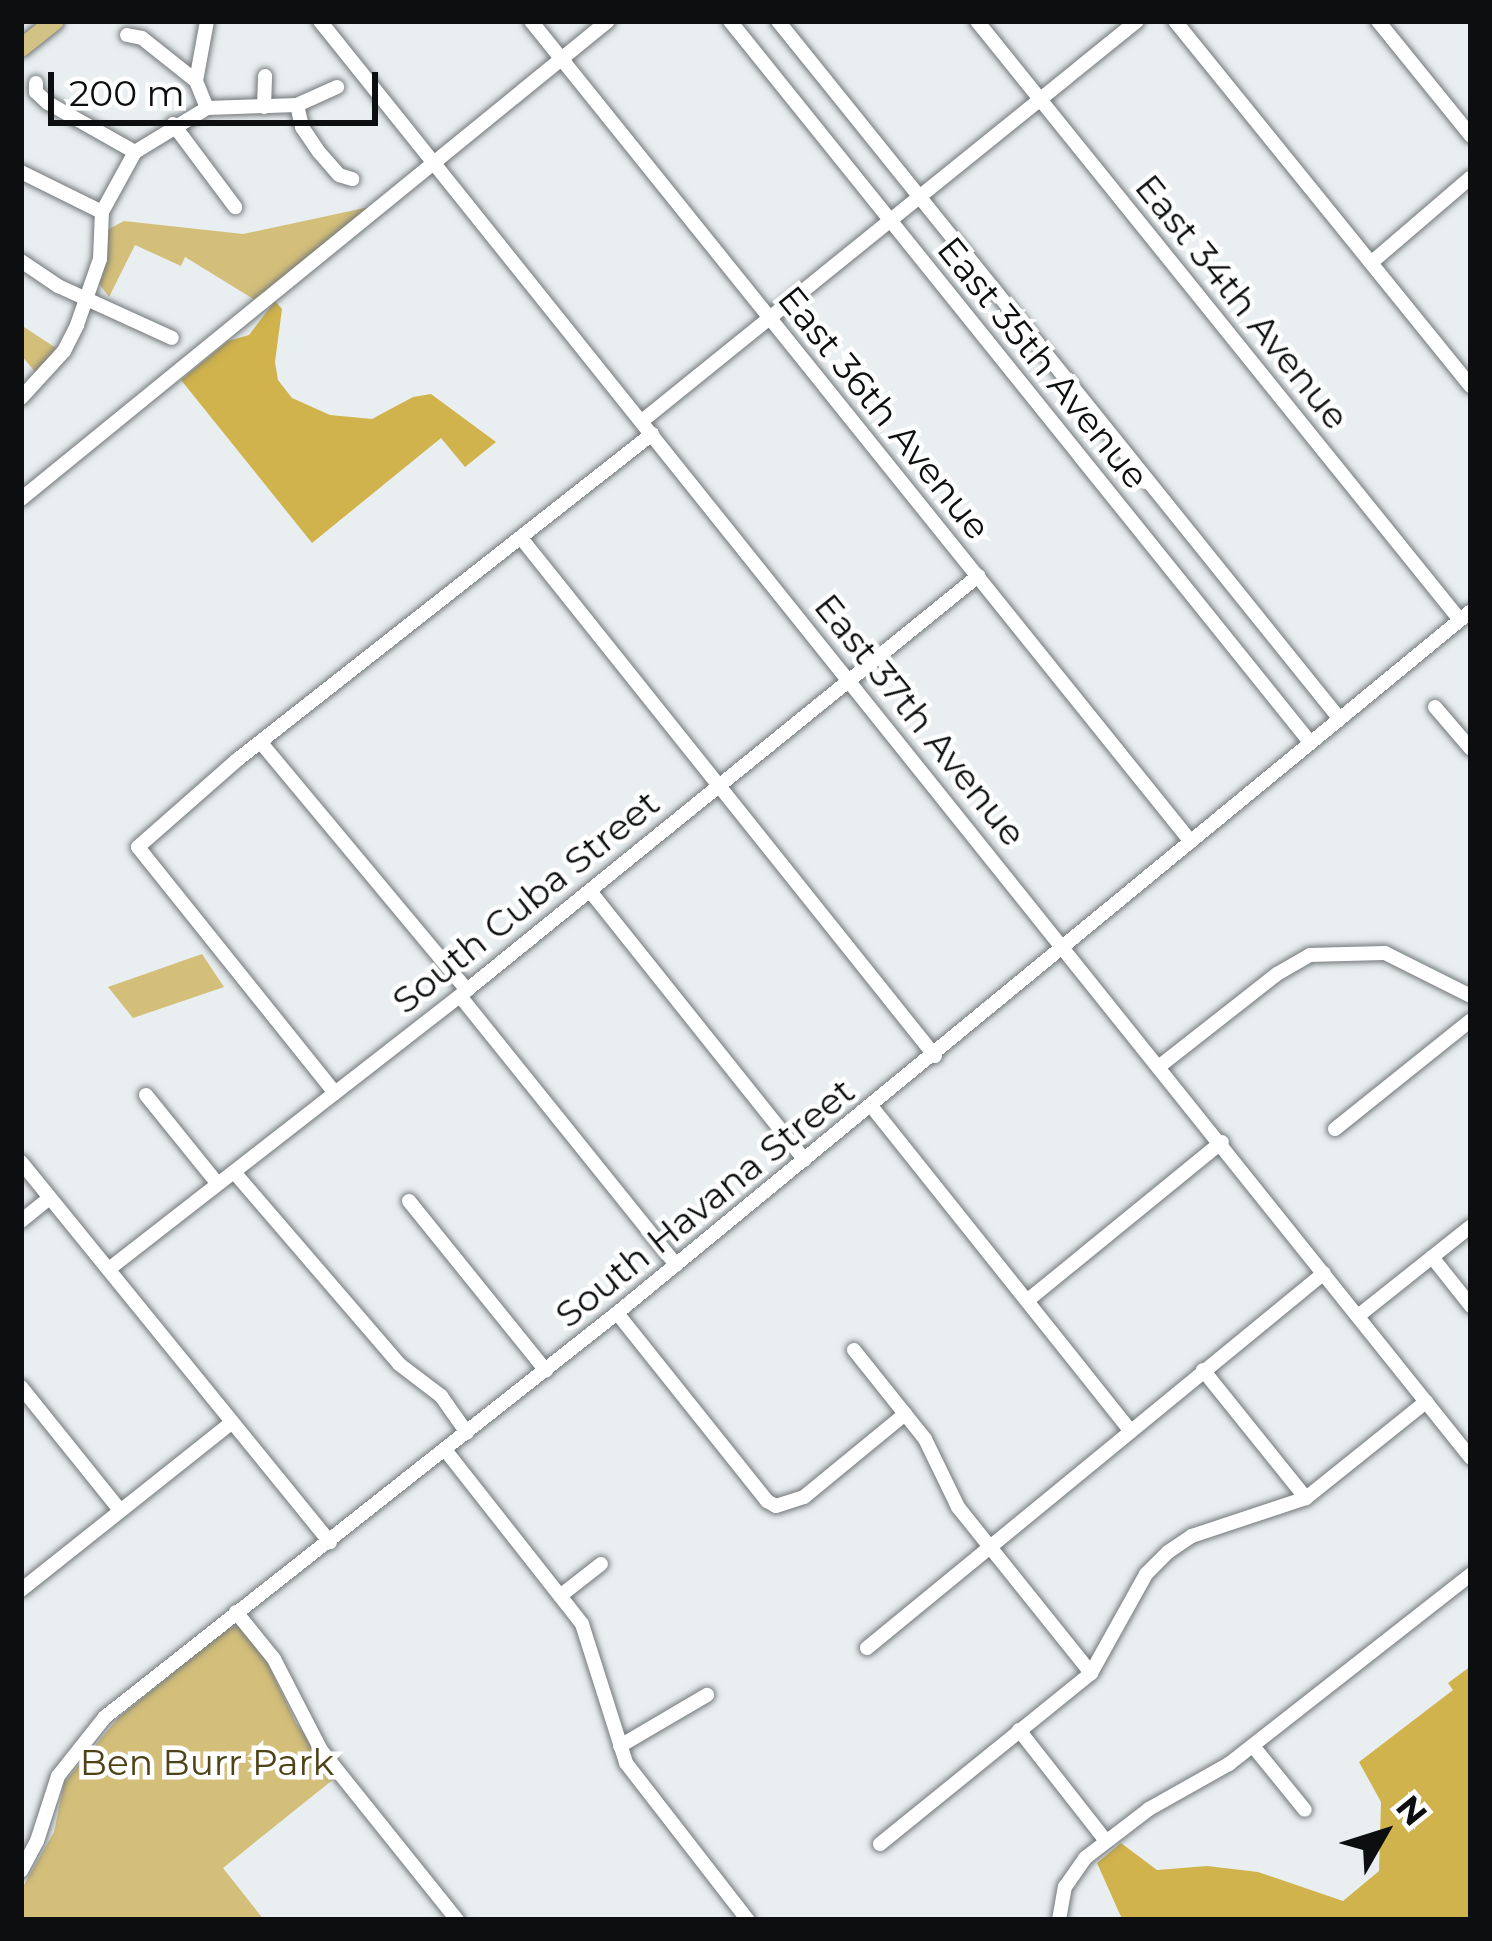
<!DOCTYPE html>
<html>
<head>
<meta charset="utf-8">
<style>
  body { margin:0 }
  #map { position:relative; width:1492px; height:1941px; overflow:hidden; background:#e9eff1; font-family:Montserrat,sans-serif }
  div>[style] { position:absolute }
  .green>* { inset:0; background:#d3bf7a }
  .forest>* { inset:0; background:#d0b34c }
  .roads { filter:drop-shadow(0 0 3px #727779) drop-shadow(0 0 3px #727779) }
  .minor>* { height:14px; margin:-7px; padding:0 7px; transform-origin:7px; border-radius:7px; background:#fff }
  .major>* { height:18px; margin:-9px; padding:0 9px; transform-origin:9px; border-radius:9px; background:#d2c286 }
  span { translate:-50% -50%; white-space:nowrap; text-align:center; line-height:1.15; -webkit-text-stroke:9px #fff; paint-order:stroke }
  .street-label { font-size:36px; color:#0c0e0f }
  .park-label { font-size:36px; color:#4e4217 }
  .frame { position:absolute; inset:0; border:24px solid #0c0e0f; pointer-events:none }
  .north { position:absolute; left:1324px; top:1773px; width:120px; height:120px; -webkit-text-stroke:9px #fff; paint-order:stroke; rotate:51deg; font-size:33px; font-weight:700; line-height:48px; text-align:center; color:#0c0e0f }
  .north::after { content:''; display:block; margin:auto; width:42px; height:54px; background:#0c0e0f; clip-path:polygon(50% 0,100% 100%,50% 72%,0 100%) }
  .scale { position:absolute; left:48px; top:72px; width:330px; height:54px; box-sizing:border-box; border:6px solid #0c0e0f; border-top:0; padding-left:15px; font-size:36px; line-height:42px; white-space:nowrap; color:#0c0e0f; -webkit-text-stroke:9px #fff; paint-order:stroke }
</style>
</head>
<body>
<div id="map">
  <div class="green">
    <i style="clip-path:polygon(369px 207px,255px 300px,185px 257px,181px 266px,135px 245px,109px 297px,97px 281px,107px 230px,124px 221px,243px 234px)"></i>
    <i style="clip-path:polygon(21px 325px,56px 348px,36px 373px,21px 355px)"></i>
    <i style="clip-path:polygon(202px 954px,224px 987px,133px 1018px,108px 987px)"></i>
    <i style="clip-path:polygon(238px 1626px,267px 1662px,296px 1723px,335px 1778px,223px 1868px,264px 1920px,21px 1920px,21px 1890px,54px 1832px,64px 1783px,119px 1717px,229px 1628px)"></i>
  </div>
  <div class="forest">
    <i style="clip-path:polygon(275px 301px,282px 309px,275px 362px,278px 380px,292px 398px,330px 415px,372px 419px,413px 397px,431px 394px,496px 442px,465px 467px,441px 438px,312px 543px,181px 380px,228px 341px,249px 335px)"></i>
    <i style="clip-path:polygon(1471px 1666px,1471px 1920px,1122px 1919px,1097px 1863px,1121px 1843px,1157px 1870px,1207px 1866px,1258px 1872px,1343px 1901px,1379px 1871px,1381px 1802px,1359px 1762px,1453px 1690px,1448px 1683px)"></i>
  </div>
  <div class="roads">
    <div class="minor">
      <i style="left:207px;top:21px;width:61px;rotate:100.4deg"></i>
      <i style="left:196px;top:81px;width:29px;rotate:68deg"></i>
      <i style="left:320px;top:21px;width:1841px;rotate:51.31deg"></i>
      <i style="left:531px;top:21px;width:1053px;rotate:51.2deg"></i>
      <i style="left:730px;top:21px;width:925px;rotate:51.19deg"></i>
      <i style="left:778px;top:21px;width:895px;rotate:51.17deg"></i>
      <i style="left:977px;top:21px;width:769px;rotate:51.12deg"></i>
      <i style="left:1175px;top:21px;width:470px;rotate:51deg"></i>
      <i style="left:1378px;top:21px;width:148px;rotate:51deg"></i>
      <i style="left:127px;top:35px;width:15px;rotate:11deg"></i>
      <i style="left:142px;top:38px;width:69px;rotate:38.5deg"></i>
      <i style="left:36px;top:83px;width:9px;rotate:90deg"></i>
      <i style="left:36px;top:92px;width:16px;rotate:43deg"></i>
      <i style="left:48px;top:103px;width:100px;rotate:29.4deg"></i>
      <i style="left:297px;top:105px;width:23px;rotate:77deg"></i>
      <i style="left:302px;top:127px;width:30px;rotate:56deg"></i>
      <i style="left:319px;top:152px;width:30px;rotate:49deg"></i>
      <i style="left:339px;top:175px;width:14px;rotate:17deg"></i>
      <i style="left:264px;top:107px;width:31px;rotate:-88deg"></i>
      <i style="left:173px;top:124px;width:104px;rotate:53.2deg"></i>
      <i style="left:21px;top:172px;width:90px;rotate:26.3deg"></i>
      <i style="left:21px;top:261px;width:45px;rotate:34deg"></i>
      <i style="left:58px;top:286px;width:125px;rotate:24.5deg"></i>
      <i style="left:1372px;top:262px;width:130px;rotate:-40.6deg"></i>
      <i style="left:21px;top:398px;width:64px;rotate:-47.5deg"></i>
      <i style="left:64px;top:351px;width:29px;rotate:-63deg"></i>
      <i style="left:77px;top:325px;width:70px;rotate:-70.8deg"></i>
      <i style="left:100px;top:259px;width:47px;rotate:-87.6deg"></i>
      <i style="left:102px;top:212px;width:68px;rotate:-61.2deg"></i>
      <i style="left:135px;top:152px;width:84px;rotate:-31.4deg"></i>
      <i style="left:207px;top:108px;width:90px;rotate:-1.9deg"></i>
      <i style="left:297px;top:105px;width:44px;rotate:-24.2deg"></i>
      <i style="left:642px;top:421px;width:636px;rotate:-38.94deg"></i>
      <i style="left:21px;top:499px;width:757px;rotate:-39.16deg"></i>
      <i style="left:521px;top:538px;width:663px;rotate:51.37deg"></i>
      <i style="left:1435px;top:707px;width:55px;rotate:49.4deg"></i>
      <i style="left:262px;top:744px;width:320px;rotate:50.2deg"></i>
      <i style="left:590px;top:891px;width:344px;rotate:51.4deg"></i>
      <i style="left:460px;top:996px;width:345px;rotate:51.2deg"></i>
      <i style="left:1161px;top:1065px;width:147px;rotate:-38.1deg"></i>
      <i style="left:1277px;top:974px;width:38px;rotate:-30deg"></i>
      <i style="left:1310px;top:955px;width:75px;rotate:-1.5deg"></i>
      <i style="left:1385px;top:953px;width:96px;rotate:26.6deg"></i>
      <i style="left:335px;top:1093px;width:315px;rotate:-128.7deg"></i>
      <i style="left:138px;top:847px;width:132px;rotate:-41.3deg"></i>
      <i style="left:237px;top:760px;width:528px;rotate:-38.15deg"></i>
      <i style="left:146px;top:1095px;width:113px;rotate:51.1deg"></i>
      <i style="left:872px;top:1107px;width:413px;rotate:51.4deg"></i>
      <i style="left:1335px;top:1129px;width:174px;rotate:-38.7deg"></i>
      <i style="left:21px;top:1162px;width:490px;rotate:50.9deg"></i>
      <i style="left:234px;top:1172px;width:253px;rotate:49.3deg"></i>
      <i style="left:399px;top:1364px;width:53px;rotate:37.3deg"></i>
      <i style="left:441px;top:1396px;width:45px;rotate:54.9deg"></i>
      <i style="left:409px;top:1201px;width:218px;rotate:51.1deg"></i>
      <i style="left:21px;top:1221px;width:36px;rotate:-39deg"></i>
      <i style="left:1432px;top:1257px;width:63px;rotate:51.5deg"></i>
      <i style="left:109px;top:1269px;width:454px;rotate:-37.9deg"></i>
      <i style="left:467px;top:990px;width:658px;rotate:-39.01deg"></i>
      <i style="left:1028px;top:1300px;width:250px;rotate:-39.2deg"></i>
      <i style="left:617px;top:1313px;width:241px;rotate:51.4deg"></i>
      <i style="left:767px;top:1501px;width:10px;rotate:29deg"></i>
      <i style="left:776px;top:1506px;width:29px;rotate:-18deg"></i>
      <i style="left:804px;top:1497px;width:131px;rotate:-39.4deg"></i>
      <i style="left:1358px;top:1316px;width:144px;rotate:-38.5deg"></i>
      <i style="left:854px;top:1350px;width:114px;rotate:51.4deg"></i>
      <i style="left:925px;top:1439px;width:76px;rotate:64.1deg"></i>
      <i style="left:958px;top:1507px;width:213px;rotate:51.3deg"></i>
      <i style="left:1203px;top:1370px;width:164px;rotate:51.2deg"></i>
      <i style="left:21px;top:1387px;width:156px;rotate:51.2deg"></i>
      <i style="left:446px;top:1451px;width:220px;rotate:51.8deg"></i>
      <i style="left:582px;top:1624px;width:146px;rotate:72.4deg"></i>
      <i style="left:626px;top:1763px;width:199px;rotate:52.2deg"></i>
      <i style="left:21px;top:1590px;width:268px;rotate:-38.5deg"></i>
      <i style="left:560px;top:1596px;width:52px;rotate:-38deg"></i>
      <i style="left:236px;top:1612px;width:60px;rotate:51deg"></i>
      <i style="left:274px;top:1659px;width:102px;rotate:62.7deg"></i>
      <i style="left:321px;top:1750px;width:218px;rotate:51.3deg"></i>
      <i style="left:867px;top:1648px;width:591px;rotate:-39.37deg"></i>
      <i style="left:1019px;top:1730px;width:141px;rotate:51.9deg"></i>
      <i style="left:620px;top:1746px;width:101px;rotate:-30.4deg"></i>
      <i style="left:1253px;top:1746px;width:82px;rotate:50.9deg"></i>
      <i style="left:880px;top:1844px;width:272px;rotate:-39deg"></i>
      <i style="left:1091px;top:1673px;width:113px;rotate:-60.9deg"></i>
      <i style="left:1146px;top:1574px;width:31px;rotate:-45deg"></i>
      <i style="left:1168px;top:1552px;width:29px;rotate:-34deg"></i>
      <i style="left:1192px;top:1536px;width:120px;rotate:-18.4deg"></i>
      <i style="left:1306px;top:1498px;width:154px;rotate:-38.7deg"></i>
      <i style="left:21px;top:1871px;width:34px;rotate:-62deg"></i>
      <i style="left:37px;top:1841px;width:68px;rotate:-72.1deg"></i>
      <i style="left:58px;top:1776px;width:75px;rotate:-51.5deg"></i>
      <i style="left:105px;top:1717px;width:652px;rotate:-38.28deg"></i>
      <i style="left:617px;top:1313px;width:1105px;rotate:-39.42deg"></i>
      <i style="left:1059px;top:1920px;width:34px;rotate:-80deg"></i>
      <i style="left:1065px;top:1887px;width:35px;rotate:-55deg"></i>
      <i style="left:1085px;top:1858px;width:81px;rotate:-37.4deg"></i>
      <i style="left:1149px;top:1809px;width:92px;rotate:-29.4deg"></i>
      <i style="left:1229px;top:1764px;width:308px;rotate:-38.1deg"></i>
    </div>
    <div class="major">
      <i style="left:21px;top:48px;width:43px;rotate:-38.5deg"></i>
    </div>
  </div>
  <div class="street-label">
    <span style="left:1242px;top:302px;rotate:51deg">East 34th Avenue</span>
    <span style="left:1043px;top:363px;rotate:51deg">East 35th Avenue</span>
    <span style="left:884px;top:413px;rotate:51deg">East 36th Avenue</span>
    <span style="left:920px;top:720px;rotate:51deg">East 37th Avenue</span>
    <span style="left:526px;top:902px;rotate:-39deg">South Cuba Street</span>
    <span style="left:705px;top:1203px;rotate:-39deg">South Havana Street</span>
  </div>
  <div class="park-label">
    <span style="left:207px;top:1763px">Ben Burr Park</span>
  </div>
  <div class="frame"></div>
  <div class="north">N</div>
  <div class="scale">200 m</div>
</div>
</body>
</html>
